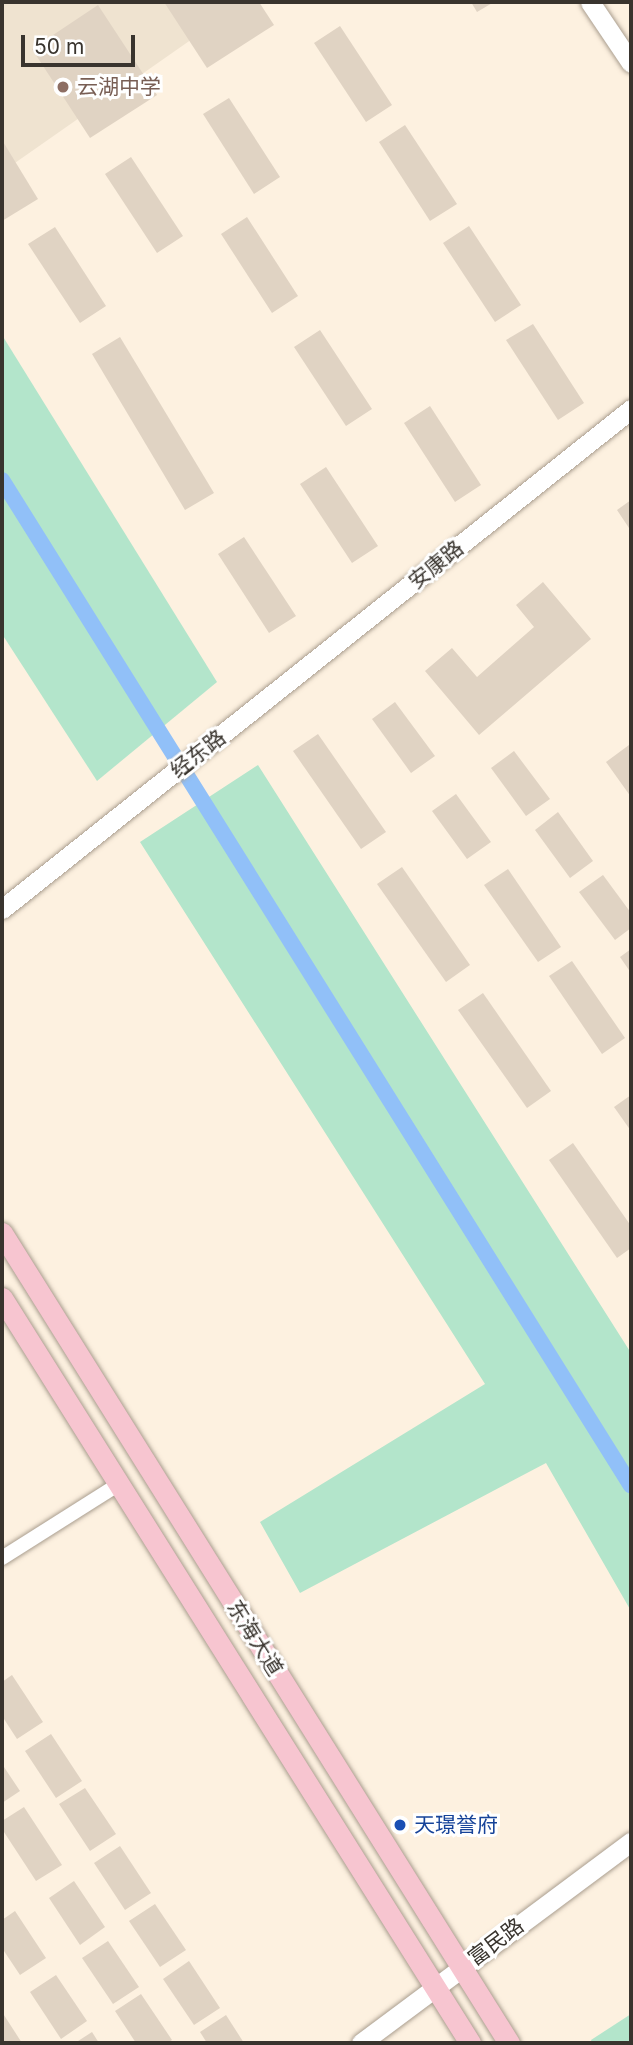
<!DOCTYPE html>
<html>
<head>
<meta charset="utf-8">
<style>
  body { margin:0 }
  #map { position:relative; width:633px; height:2045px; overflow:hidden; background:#fdf1e0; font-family:Inter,"Noto Sans SC",sans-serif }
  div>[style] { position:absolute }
  .education>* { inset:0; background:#efe3d0 }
  .green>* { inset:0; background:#b3e5cb }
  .canal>* { height:16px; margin:-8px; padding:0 8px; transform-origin:8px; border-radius:8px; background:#91c0f8 }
  .building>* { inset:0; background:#e0d3c3 }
  .roads { filter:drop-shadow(0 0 2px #aa9e8f) drop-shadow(0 0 2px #aa9e8f) }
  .street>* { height:14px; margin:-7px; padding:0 7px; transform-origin:7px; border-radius:7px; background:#fff }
  .secondary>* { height:19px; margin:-9.5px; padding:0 9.5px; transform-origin:9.5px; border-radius:9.5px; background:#fff }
  .primary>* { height:21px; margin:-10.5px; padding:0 10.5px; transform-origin:10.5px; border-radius:10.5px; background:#f7c5d0 }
  .dots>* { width:19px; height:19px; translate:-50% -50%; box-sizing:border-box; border:4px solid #fff; border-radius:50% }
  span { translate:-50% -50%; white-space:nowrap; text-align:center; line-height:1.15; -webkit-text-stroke:6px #fff; paint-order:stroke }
  .education-label { font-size:21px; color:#785e54 }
  .left { translate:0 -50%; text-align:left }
  .street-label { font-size:21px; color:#39342e }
  .transit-label { font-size:21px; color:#164399 }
  .frame { position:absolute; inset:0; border:4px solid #39342e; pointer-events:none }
  .scale { position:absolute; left:21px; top:35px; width:114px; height:32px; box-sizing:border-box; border:4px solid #39342e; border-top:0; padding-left:9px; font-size:21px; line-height:24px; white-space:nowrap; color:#39342e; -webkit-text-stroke:5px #fff; paint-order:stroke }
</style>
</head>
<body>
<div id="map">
  <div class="education">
    <i style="clip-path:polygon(2px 2px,245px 2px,2px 172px)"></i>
  </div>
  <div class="green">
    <i style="clip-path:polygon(2px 335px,217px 682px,97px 781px,2px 634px)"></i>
    <i style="clip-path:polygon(258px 765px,631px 1353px,631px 1611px,546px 1463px,300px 1593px,260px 1522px,485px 1384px,140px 842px)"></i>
    <i style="clip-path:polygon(631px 2014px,631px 2043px,592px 2043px,591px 2040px)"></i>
  </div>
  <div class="canal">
    <i style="left:2px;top:480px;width:1186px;rotate:57.98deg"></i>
  </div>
  <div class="building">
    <i style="clip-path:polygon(164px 2px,259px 2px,274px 25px,207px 68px)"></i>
    <i style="clip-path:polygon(471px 2px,494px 2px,477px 12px)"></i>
    <i style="clip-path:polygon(98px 5px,157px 95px,90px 138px,32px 49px)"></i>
    <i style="clip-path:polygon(340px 26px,392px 105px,366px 122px,314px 43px)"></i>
    <i style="clip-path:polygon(229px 98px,280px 177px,254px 194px,203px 114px)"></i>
    <i style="clip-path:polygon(405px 125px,457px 204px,430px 221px,379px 142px)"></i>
    <i style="clip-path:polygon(2px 140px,38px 199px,2px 221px)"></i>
    <i style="clip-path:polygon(131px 157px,183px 236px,157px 253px,105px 174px)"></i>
    <i style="clip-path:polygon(247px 217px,298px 296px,272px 313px,221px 234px)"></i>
    <i style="clip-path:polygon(469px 226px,521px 305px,495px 322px,443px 243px)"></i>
    <i style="clip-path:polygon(55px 227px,106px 306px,80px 323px,28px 244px)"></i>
    <i style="clip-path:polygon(533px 324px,584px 403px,558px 420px,506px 340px)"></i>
    <i style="clip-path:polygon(320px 330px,372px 409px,346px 426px,294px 347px)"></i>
    <i style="clip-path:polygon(120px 337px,214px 493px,185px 510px,92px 354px)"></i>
    <i style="clip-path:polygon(430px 406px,481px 485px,455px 502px,404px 423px)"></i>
    <i style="clip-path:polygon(326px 467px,378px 546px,352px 563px,300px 484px)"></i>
    <i style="clip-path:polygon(631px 500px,631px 531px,617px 510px)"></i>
    <i style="clip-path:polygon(244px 537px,296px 616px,269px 633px,218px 554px)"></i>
    <i style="clip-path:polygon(543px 582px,591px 639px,479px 735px,425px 671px,452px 648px,477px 677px,534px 627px,516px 605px)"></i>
    <i style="clip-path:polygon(395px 702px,435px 756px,411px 773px,372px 719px)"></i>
    <i style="clip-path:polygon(318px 734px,386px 832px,361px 849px,293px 751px)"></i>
    <i style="clip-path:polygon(629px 745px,631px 748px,631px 797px,606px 762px)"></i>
    <i style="clip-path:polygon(514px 751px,550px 799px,526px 816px,491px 768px)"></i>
    <i style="clip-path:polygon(456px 794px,491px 842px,467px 859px,432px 811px)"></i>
    <i style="clip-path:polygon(558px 812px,593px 861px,570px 878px,535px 830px)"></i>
    <i style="clip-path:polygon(402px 867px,470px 965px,446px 982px,377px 884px)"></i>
    <i style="clip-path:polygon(508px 869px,561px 947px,538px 962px,484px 885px)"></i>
    <i style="clip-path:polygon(603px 875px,631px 913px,631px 928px,615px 940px,579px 892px)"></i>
    <i style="clip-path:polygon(631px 949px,631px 973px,620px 957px)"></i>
    <i style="clip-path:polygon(572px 961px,625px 1038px,602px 1054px,549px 976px)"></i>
    <i style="clip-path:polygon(483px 993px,551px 1091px,527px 1108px,458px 1010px)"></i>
    <i style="clip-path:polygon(631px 1095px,631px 1131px,614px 1107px)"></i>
    <i style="clip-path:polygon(573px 1143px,631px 1226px,631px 1248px,617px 1258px,549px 1160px)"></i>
    <i style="clip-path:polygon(12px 1675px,43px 1722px,17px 1739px,2px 1716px,2px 1682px)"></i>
    <i style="clip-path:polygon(51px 1734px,82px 1781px,56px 1798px,25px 1751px)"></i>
    <i style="clip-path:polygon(2px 1764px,20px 1791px,2px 1803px)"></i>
    <i style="clip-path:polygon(85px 1788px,116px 1834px,90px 1851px,59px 1804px)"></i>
    <i style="clip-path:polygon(24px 1807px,62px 1865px,36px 1881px,2px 1829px,2px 1821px)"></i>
    <i style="clip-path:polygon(120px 1846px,151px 1893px,125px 1910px,94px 1863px)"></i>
    <i style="clip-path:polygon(74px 1881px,105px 1927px,80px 1945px,49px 1898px)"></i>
    <i style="clip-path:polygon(155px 1904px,186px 1950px,160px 1967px,129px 1921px)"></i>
    <i style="clip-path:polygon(15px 1911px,46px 1958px,20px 1975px,2px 1948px,2px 1920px)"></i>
    <i style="clip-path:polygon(108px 1941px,139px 1987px,113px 2004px,82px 1958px)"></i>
    <i style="clip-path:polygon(189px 1961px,220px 2008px,194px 2025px,163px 1979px)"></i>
    <i style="clip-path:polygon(56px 1975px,87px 2021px,61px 2039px,30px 1992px)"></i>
    <i style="clip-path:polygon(141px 1994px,172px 2040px,167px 2043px,136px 2043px,115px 2011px)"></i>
    <i style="clip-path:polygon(2px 2012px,22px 2043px,2px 2043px)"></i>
    <i style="clip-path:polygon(226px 2015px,244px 2043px,207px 2043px,200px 2032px)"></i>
    <i style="clip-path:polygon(92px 2032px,99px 2043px,75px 2043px)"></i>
  </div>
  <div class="roads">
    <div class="street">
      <i style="left:2px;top:1558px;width:138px;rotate:-32.3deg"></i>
    </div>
    <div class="secondary">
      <i style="left:590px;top:2px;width:73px;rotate:56.1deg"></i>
      <i style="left:2px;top:909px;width:804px;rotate:-38.48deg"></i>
      <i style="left:361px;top:2043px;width:337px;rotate:-36.7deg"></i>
    </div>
    <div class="primary">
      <i style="left:2px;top:1233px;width:956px;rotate:57.96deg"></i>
      <i style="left:2px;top:1298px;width:880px;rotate:57.86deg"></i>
    </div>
  </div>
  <div class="dots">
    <i style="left:63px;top:87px;background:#8d6e63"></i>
    <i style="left:400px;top:1825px;background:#1a4fb4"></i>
  </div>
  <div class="education-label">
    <span class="left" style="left:77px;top:87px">云湖中学</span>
  </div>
  <div class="street-label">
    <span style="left:436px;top:565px;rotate:-39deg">安康路</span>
    <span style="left:198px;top:754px;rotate:-38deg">经东路</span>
    <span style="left:255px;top:1638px;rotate:58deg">东海大道</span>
    <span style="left:496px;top:1942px;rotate:-37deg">富民路</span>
  </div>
  <div class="transit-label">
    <span class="left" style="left:414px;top:1825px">天璟誉府</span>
  </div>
  <div class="frame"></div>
  <div class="scale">50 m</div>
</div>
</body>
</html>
